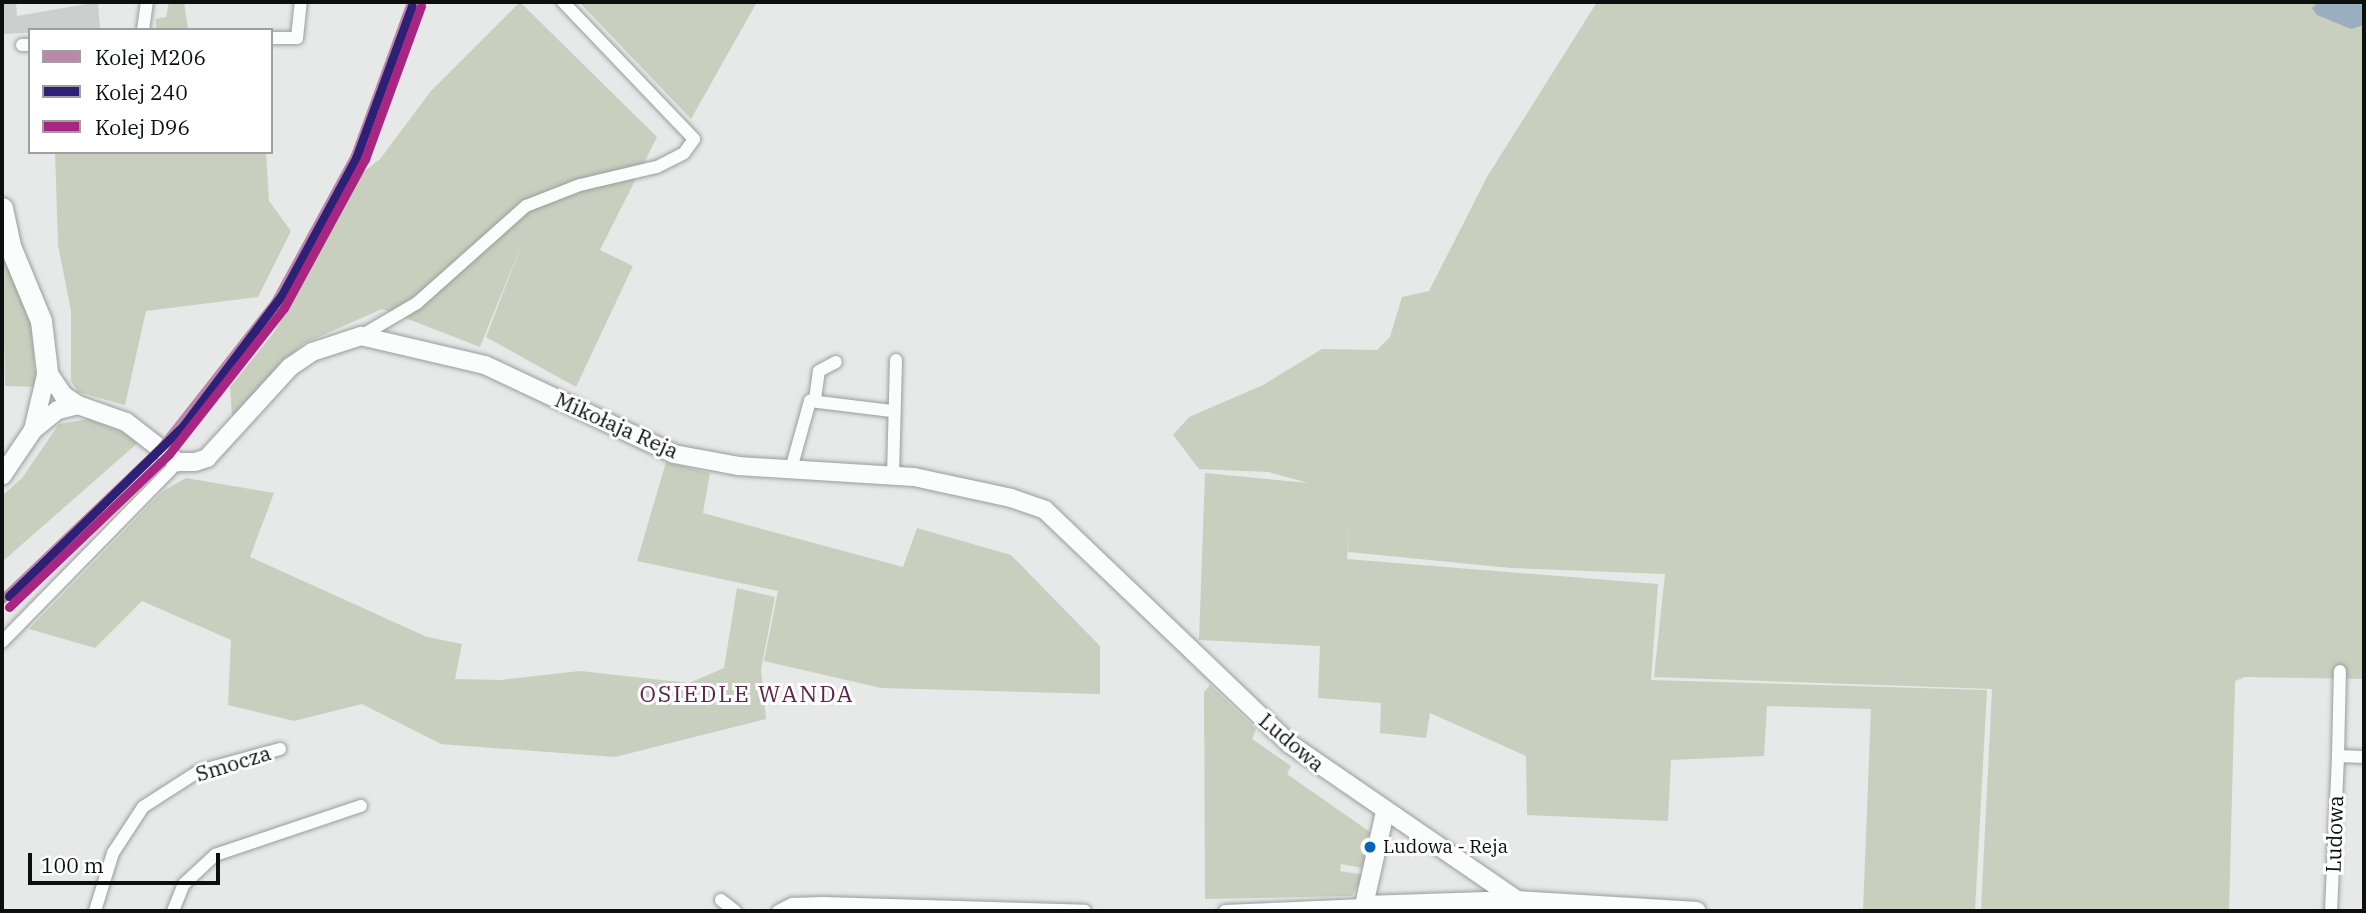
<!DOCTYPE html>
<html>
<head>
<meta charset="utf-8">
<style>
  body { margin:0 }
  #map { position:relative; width:2366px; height:913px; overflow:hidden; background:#e6e9e8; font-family:"IBM Plex Serif",serif }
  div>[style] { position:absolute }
  .green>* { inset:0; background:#c9cfbe }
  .water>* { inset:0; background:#9aaebf }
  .building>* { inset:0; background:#cdcfcf }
  .roads { filter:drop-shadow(0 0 2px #9b9d9c) drop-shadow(0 0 2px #9b9d9c) }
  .street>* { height:12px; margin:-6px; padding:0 6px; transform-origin:6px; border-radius:6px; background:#fbfcfc }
  .secondary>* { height:18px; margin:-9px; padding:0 9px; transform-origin:9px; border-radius:9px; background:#fbfcfc }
  .primary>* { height:21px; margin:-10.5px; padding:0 10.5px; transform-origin:10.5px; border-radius:10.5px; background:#fbfcfc }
  .rail-1>* { height:9px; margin:-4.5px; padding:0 4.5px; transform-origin:4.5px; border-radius:4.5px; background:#bb86a9 }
  .rail-2>* { height:9px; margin:-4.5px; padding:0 4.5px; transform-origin:4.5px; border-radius:4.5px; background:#2e2076 }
  .rail-3>* { height:9px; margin:-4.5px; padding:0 4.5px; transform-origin:4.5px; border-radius:4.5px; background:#a82682 }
  .dots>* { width:19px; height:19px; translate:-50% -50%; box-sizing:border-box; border:4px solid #fff; border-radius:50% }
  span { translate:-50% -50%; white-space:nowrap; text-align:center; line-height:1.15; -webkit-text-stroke:6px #fff; paint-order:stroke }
  .bus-label { font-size:19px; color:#0d0f0f }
  .left { translate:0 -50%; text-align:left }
  .street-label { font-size:21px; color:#0d0f0f }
  .neighbourhood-label { font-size:23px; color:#5f244b; letter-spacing:2px }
  .frame { position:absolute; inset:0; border:4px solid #0d0f0f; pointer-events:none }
  .legend { position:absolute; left:28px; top:28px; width:245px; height:126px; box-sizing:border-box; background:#fff; border:2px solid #9e9f9f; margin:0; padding:9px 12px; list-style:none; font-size:21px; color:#0d0f0f }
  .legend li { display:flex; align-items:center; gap:14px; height:35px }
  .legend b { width:35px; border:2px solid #9e9f9f }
  .scale { position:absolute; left:28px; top:853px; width:192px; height:32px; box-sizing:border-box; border:4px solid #0d0f0f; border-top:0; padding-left:9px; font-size:21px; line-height:24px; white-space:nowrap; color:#0d0f0f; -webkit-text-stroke:5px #fff; paint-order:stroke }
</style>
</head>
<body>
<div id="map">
  <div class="green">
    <i style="clip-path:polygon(169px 2px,184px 2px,188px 29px,156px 30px,156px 19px,166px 17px)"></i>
    <i style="clip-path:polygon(520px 2px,657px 137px,600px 250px,633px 266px,576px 387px,486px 337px,523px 241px,480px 347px,382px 309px,303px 344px,232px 417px,230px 387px,275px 331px,356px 178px,380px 159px,431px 91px)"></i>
    <i style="clip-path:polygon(579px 2px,757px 2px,691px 119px)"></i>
    <i style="clip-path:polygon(1597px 2px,2364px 2px,2364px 679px,2245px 677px,2235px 681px,2229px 911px,1981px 911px,1992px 689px,1654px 677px,1665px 574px,1511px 568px,1348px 552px,1349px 526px,1347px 559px,1658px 584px,1651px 680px,1987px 690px,1975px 911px,1863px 911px,1871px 709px,1767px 706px,1764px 756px,1671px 760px,1668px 821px,1527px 815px,1526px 756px,1430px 713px,1426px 738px,1380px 733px,1381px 703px,1318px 698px,1320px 646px,1199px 640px,1205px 473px,1308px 483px,1268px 472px,1199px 469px,1173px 435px,1189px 417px,1263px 385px,1322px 349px,1377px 350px,1390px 337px,1402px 297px,1429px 291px,1487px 177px)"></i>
    <i style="clip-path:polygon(55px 152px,266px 152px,269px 201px,291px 231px,258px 297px,146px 311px,125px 405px,78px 392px,71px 381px,71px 311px,58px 245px)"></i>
    <i style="clip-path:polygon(2px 240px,32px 326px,36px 387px,5px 386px)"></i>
    <i style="clip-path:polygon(89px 419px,141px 440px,2px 562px,2px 496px,22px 478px,59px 424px)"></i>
    <i style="clip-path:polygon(666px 462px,710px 473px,703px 513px,903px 567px,917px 528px,1011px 555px,1100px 646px,1100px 694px,881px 688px,764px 661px,778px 591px,637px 561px)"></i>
    <i style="clip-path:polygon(186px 478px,274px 493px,250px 557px,427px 637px,462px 644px,455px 679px,500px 680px,580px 671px,689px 683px,724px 668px,737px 588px,775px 597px,761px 670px,766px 719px,615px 757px,441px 744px,362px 704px,294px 721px,228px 705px,231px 640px,142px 601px,95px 648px,29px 629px,163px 491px)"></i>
    <i style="clip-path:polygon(1210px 685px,1256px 729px,1252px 739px,1291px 766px,1287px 774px,1370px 832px,1363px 868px,1341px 864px,1340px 871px,1364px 875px,1352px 896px,1205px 899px,1204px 692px)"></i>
  </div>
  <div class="water">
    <i style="clip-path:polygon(2318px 2px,2364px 2px,2364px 25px,2351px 29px,2317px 15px,2312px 8px)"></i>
  </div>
  <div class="building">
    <i style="clip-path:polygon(2px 2px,16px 2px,17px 16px,98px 2px,100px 29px,2px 34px)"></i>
  </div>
  <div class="roads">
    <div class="street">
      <i style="left:143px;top:30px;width:28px;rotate:-82deg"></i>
      <i style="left:271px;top:38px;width:26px"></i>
      <i style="left:297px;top:38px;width:36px;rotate:-84deg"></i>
      <i style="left:22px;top:45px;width:8px"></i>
      <i style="left:361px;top:336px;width:65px;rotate:-30.5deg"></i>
      <i style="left:417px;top:303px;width:146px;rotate:-41.7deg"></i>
      <i style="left:526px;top:206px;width:58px;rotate:-21.3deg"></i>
      <i style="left:580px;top:185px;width:79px;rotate:-13.2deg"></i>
      <i style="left:657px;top:167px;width:30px;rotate:-27deg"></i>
      <i style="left:684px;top:153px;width:17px;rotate:-54deg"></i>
      <i style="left:694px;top:139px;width:190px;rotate:-133.7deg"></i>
      <i style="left:815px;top:399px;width:28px;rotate:-82deg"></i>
      <i style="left:819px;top:371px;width:19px;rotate:-28deg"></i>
      <i style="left:791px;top:469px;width:71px;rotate:-74.4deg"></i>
      <i style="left:810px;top:401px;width:82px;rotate:7deg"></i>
      <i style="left:893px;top:475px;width:115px;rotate:-88.5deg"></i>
      <i style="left:2px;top:642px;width:252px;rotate:-45.6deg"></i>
      <i style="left:2338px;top:756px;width:85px;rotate:-88.7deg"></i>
      <i style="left:721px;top:900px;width:18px;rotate:38deg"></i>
      <i style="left:95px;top:911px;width:61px;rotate:-72.8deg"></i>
      <i style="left:113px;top:853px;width:55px;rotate:-56.9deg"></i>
      <i style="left:143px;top:807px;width:67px;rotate:-32.7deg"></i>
      <i style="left:199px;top:771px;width:84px;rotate:-15.2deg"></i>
      <i style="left:173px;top:911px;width:29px;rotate:-68deg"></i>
      <i style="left:184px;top:884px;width:42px;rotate:-43.1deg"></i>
      <i style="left:215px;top:855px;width:154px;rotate:-18.6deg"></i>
      <i style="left:778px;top:911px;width:16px;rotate:-27deg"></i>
      <i style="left:792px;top:904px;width:31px;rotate:-2deg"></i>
      <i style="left:823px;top:903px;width:262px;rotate:1.7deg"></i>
      <i style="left:1225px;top:911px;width:139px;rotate:-2.5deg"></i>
      <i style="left:2331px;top:911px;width:155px;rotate:-87.4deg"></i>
      <i style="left:2338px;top:756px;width:26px;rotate:2deg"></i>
    </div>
    <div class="secondary">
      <i style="left:47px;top:371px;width:29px;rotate:56deg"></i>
      <i style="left:63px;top:395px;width:18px;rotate:34deg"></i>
      <i style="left:78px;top:405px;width:51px;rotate:19.5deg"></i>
      <i style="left:126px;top:422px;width:66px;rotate:37.6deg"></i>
      <i style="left:178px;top:462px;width:17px"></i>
      <i style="left:195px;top:462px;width:13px;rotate:-18deg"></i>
      <i style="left:207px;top:458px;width:123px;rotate:-47.6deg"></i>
      <i style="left:290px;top:367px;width:27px;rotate:-34deg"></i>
      <i style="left:312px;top:352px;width:52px;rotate:-18.1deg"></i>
      <i style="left:361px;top:336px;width:127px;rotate:13.2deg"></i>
      <i style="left:485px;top:365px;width:209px;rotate:25.2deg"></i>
      <i style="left:674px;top:454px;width:65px;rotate:10.6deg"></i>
      <i style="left:738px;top:466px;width:176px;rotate:3.6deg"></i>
      <i style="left:914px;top:477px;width:99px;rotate:12.2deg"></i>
      <i style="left:1011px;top:498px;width:36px;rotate:19deg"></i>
      <i style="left:1045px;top:510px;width:339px;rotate:43.7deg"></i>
      <i style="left:1290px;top:744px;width:275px;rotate:34.5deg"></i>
      <i style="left:33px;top:430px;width:32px;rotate:-39deg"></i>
      <i style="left:58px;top:410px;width:21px;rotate:-14deg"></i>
      <i style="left:2px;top:476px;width:55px;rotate:-56deg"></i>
      <i style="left:33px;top:430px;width:61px;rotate:-76.7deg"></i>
      <i style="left:1385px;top:812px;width:95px;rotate:102.7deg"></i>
      <i style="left:1364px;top:905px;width:153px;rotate:-1.9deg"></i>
      <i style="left:1517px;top:900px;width:180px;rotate:3.5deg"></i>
    </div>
    <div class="primary">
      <i style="left:2px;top:208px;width:39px;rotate:78deg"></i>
      <i style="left:10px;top:246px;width:81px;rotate:67.5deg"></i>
      <i style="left:41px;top:321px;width:50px;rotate:83.2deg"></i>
    </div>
  </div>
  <div class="rail-1">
    <i style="left:2px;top:599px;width:221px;rotate:-43.7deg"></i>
    <i style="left:162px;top:446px;width:183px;rotate:-51.9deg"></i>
    <i style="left:275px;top:302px;width:167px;rotate:-61.4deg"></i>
    <i style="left:355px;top:155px;width:163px;rotate:-69.9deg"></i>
  </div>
  <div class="rail-2">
    <i style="left:9px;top:596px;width:245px;rotate:-44.3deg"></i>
    <i style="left:184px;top:425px;width:163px;rotate:-53deg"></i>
    <i style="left:282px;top:295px;width:156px;rotate:-61.6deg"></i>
    <i style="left:356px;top:158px;width:162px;rotate:-69.8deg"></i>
  </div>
  <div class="rail-3">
    <i style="left:9px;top:607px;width:221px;rotate:-43.7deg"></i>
    <i style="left:169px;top:454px;width:186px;rotate:-51.8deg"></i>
    <i style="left:284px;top:308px;width:170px;rotate:-61.5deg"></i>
    <i style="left:365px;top:159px;width:163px;rotate:-69.9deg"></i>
  </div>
  <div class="dots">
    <i style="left:1370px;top:847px;background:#0065bd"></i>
  </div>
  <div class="bus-label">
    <span class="left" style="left:1383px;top:847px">Ludowa - Reja</span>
  </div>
  <div class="street-label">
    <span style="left:617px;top:425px;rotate:24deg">Mikołaja Reja</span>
    <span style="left:1292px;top:742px;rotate:40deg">Ludowa</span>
    <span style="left:233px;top:763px;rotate:-17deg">Smocza</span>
    <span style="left:2334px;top:834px;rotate:-88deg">Ludowa</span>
  </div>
  <div class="neighbourhood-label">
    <span style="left:747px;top:693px">OSIEDLE WANDA</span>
  </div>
  <div class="frame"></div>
  <ul class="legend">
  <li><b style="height:9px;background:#bb86a9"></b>Kolej M206</li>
  <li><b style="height:9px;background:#2e2076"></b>Kolej 240</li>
  <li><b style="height:9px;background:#a82682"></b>Kolej D96</li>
  </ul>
  <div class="scale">100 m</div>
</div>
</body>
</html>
